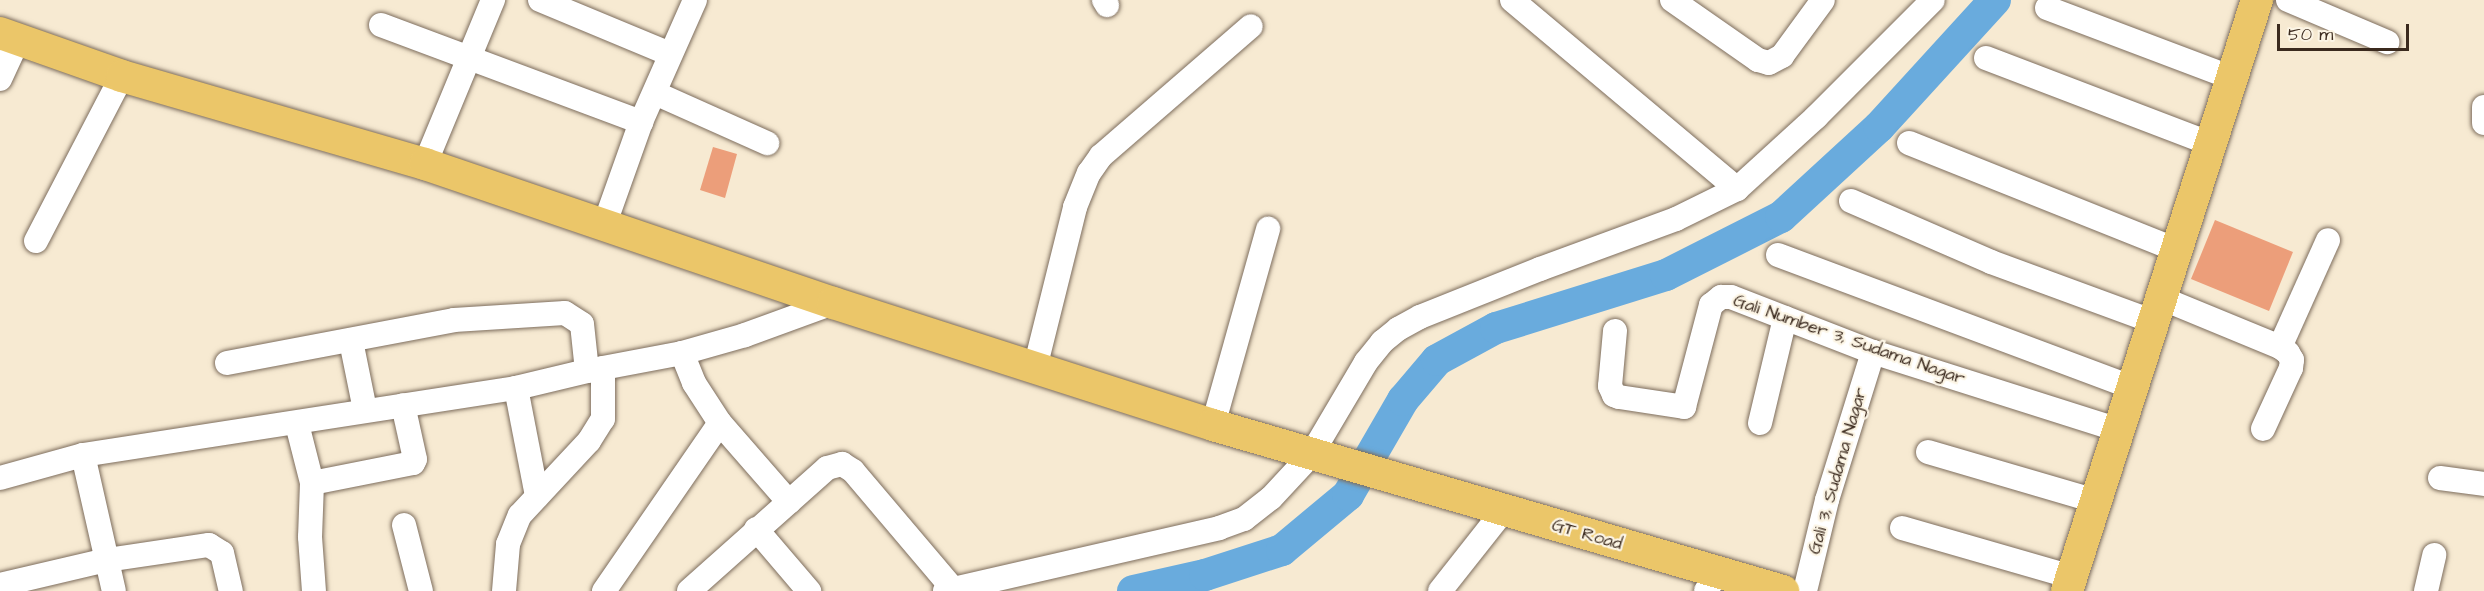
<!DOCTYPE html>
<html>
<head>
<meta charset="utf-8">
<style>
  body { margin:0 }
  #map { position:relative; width:2484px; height:591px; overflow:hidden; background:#f7ead2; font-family:"Architects Daughter",sans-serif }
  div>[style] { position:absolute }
  .river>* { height:32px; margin:-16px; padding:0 16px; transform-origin:16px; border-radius:16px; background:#69abdd }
  .building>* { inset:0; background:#ec9e7a }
  .roads { filter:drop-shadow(0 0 2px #7d6d5d) drop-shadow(0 0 2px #7d6d5d) }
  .minor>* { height:24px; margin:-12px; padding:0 12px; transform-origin:12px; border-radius:12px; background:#fff }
  .major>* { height:32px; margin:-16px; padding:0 16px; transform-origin:16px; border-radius:16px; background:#ebc669 }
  span { translate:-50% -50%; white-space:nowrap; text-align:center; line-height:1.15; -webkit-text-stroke:4.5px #fcf5e5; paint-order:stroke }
  .street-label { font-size:18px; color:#3b2a1e }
  .scale { position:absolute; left:2277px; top:24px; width:132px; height:27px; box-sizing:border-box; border:3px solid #3b2a1e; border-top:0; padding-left:8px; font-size:18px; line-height:21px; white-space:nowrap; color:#3b2a1e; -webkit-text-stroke:4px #fcf5e5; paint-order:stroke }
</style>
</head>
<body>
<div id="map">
  <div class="river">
    <i style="left:1133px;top:591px;width:74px;rotate:-12.5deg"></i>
    <i style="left:1205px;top:575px;width:81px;rotate:-18deg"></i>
    <i style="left:1282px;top:550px;width:86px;rotate:-39.8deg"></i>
    <i style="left:1348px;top:495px;width:110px;rotate:-59.9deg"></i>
    <i style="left:1403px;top:400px;width:52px;rotate:-49.6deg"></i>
    <i style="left:1437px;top:360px;width:67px;rotate:-28.5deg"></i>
    <i style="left:1496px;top:328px;width:178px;rotate:-17.3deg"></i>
    <i style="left:1666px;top:275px;width:129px;rotate:-26.8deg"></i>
    <i style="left:1781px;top:217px;width:133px;rotate:-42.6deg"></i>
    <i style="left:1879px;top:127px;width:172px;rotate:-47.6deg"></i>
  </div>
  <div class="building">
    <i style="clip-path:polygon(713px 147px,737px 154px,725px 198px,700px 190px)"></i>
    <i style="clip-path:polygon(2215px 220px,2293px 252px,2269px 311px,2191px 279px)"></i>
  </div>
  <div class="roads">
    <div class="minor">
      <i style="left:540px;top:0;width:141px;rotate:22.6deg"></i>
      <i style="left:1104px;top:0;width:6px;rotate:59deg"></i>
      <i style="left:1512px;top:0;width:294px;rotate:40deg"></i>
      <i style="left:1672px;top:0;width:105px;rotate:34.9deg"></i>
      <i style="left:1758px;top:60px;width:11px;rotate:15deg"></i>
      <i style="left:1769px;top:63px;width:15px;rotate:-28deg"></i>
      <i style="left:1782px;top:56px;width:69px;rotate:-53.8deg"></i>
      <i style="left:2288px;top:0;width:108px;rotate:23deg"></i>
      <i style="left:2047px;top:8px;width:196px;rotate:20.7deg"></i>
      <i style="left:381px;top:25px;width:278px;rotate:20.5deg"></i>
      <i style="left:1986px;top:58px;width:239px;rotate:20.9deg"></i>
      <i style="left:0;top:79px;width:43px;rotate:-65.2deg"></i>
      <i style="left:655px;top:93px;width:123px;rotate:24.1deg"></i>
      <i style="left:2484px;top:107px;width:16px;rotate:90deg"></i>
      <i style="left:1909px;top:143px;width:288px;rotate:21.8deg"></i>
      <i style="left:425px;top:164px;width:178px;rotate:-67.5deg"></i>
      <i style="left:1851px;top:201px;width:153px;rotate:23.5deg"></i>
      <i style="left:1991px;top:262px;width:174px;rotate:20.2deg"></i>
      <i style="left:605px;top:223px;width:107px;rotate:-70.4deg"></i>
      <i style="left:641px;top:122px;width:133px;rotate:-66.1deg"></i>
      <i style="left:36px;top:241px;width:186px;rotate:-62.5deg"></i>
      <i style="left:1778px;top:255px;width:379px;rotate:20.5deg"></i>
      <i style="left:2161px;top:298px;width:129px;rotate:22.4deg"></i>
      <i style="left:2280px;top:347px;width:10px;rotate:37deg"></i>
      <i style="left:2288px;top:353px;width:8px;rotate:60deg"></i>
      <i style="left:2292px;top:360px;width:8px;rotate:97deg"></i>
      <i style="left:2291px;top:368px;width:67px;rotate:114.7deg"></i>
      <i style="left:1615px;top:331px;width:55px;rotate:95.2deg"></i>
      <i style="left:1610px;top:386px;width:10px;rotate:66deg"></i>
      <i style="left:1614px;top:395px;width:5px;rotate:22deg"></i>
      <i style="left:1619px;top:397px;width:66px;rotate:8.7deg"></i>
      <i style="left:1684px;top:407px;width:106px;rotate:-75.2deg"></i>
      <i style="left:1711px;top:305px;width:13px;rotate:-39deg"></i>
      <i style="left:1721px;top:297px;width:10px"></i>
      <i style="left:1731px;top:297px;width:152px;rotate:21.2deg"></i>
      <i style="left:1873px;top:352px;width:258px;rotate:17.6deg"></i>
      <i style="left:351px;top:341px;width:70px;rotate:78.5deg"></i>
      <i style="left:2280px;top:347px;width:117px;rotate:-65.8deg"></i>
      <i style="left:682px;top:353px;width:32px;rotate:68deg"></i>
      <i style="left:694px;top:383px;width:48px;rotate:57deg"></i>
      <i style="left:720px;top:423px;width:105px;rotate:48.9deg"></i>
      <i style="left:227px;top:363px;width:231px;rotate:-10.7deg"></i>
      <i style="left:454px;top:320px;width:111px;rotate:-3.6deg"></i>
      <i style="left:565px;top:313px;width:20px;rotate:33deg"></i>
      <i style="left:582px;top:324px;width:47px;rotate:83.9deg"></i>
      <i style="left:1035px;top:368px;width:166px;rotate:-76deg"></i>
      <i style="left:1075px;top:207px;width:37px;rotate:-68deg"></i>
      <i style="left:1089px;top:173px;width:21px;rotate:-55deg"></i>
      <i style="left:1101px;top:156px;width:198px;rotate:-40.9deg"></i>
      <i style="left:516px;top:388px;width:110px;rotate:79deg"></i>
      <i style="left:1760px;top:423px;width:108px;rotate:-76.6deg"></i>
      <i style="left:297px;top:424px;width:61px;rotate:75.7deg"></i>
      <i style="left:312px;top:483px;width:54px;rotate:92.1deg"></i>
      <i style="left:310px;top:537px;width:54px;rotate:85.8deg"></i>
      <i style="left:1213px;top:425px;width:204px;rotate:-74.3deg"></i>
      <i style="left:1928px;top:452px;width:175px;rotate:16.3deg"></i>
      <i style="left:83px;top:455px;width:139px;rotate:77.2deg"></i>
      <i style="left:0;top:478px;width:86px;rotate:-15.5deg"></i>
      <i style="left:83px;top:455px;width:438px;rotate:-8.8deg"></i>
      <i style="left:516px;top:388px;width:73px;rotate:-13.5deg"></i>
      <i style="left:587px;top:371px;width:97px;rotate:-10.7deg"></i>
      <i style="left:682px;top:353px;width:66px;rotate:-15.9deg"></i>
      <i style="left:745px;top:335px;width:94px;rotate:-20deg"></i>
      <i style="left:2440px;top:478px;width:44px;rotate:7.8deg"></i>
      <i style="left:312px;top:483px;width:103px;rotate:-11.2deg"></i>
      <i style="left:413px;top:463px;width:4px;rotate:-63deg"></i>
      <i style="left:415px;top:459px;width:55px;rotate:-102.5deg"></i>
      <i style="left:404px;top:525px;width:68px;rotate:75.6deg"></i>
      <i style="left:1902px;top:528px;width:177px;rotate:16.1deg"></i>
      <i style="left:756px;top:529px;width:82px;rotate:49.5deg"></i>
      <i style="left:0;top:585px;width:110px;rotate:-13.2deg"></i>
      <i style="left:107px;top:560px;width:103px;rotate:-8.4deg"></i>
      <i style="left:209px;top:545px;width:15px;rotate:32deg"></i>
      <i style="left:222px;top:553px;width:39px;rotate:77deg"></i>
      <i style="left:504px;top:591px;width:47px;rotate:-85.1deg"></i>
      <i style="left:508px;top:544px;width:31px;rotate:-68deg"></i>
      <i style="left:520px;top:515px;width:101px;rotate:-47deg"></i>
      <i style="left:589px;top:441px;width:26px;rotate:-58deg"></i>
      <i style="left:603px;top:419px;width:51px;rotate:-90deg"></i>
      <i style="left:604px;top:591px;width:204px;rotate:-55.4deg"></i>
      <i style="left:689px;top:591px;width:185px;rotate:-41.7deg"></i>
      <i style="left:827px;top:468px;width:16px;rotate:-15deg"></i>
      <i style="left:842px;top:464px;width:13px;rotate:32deg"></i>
      <i style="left:853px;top:471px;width:155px;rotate:49.7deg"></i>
      <i style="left:945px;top:591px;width:281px;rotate:-12.9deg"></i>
      <i style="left:1219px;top:528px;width:27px;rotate:-20deg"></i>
      <i style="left:1244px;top:519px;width:34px;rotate:-38deg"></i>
      <i style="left:1271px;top:498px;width:59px;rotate:-47.1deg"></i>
      <i style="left:1311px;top:455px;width:108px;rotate:-59.4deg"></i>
      <i style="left:1366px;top:362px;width:26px;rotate:-51deg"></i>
      <i style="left:1382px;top:342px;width:21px;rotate:-39deg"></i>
      <i style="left:1398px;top:329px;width:25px;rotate:-29deg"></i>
      <i style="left:1420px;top:317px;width:129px;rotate:-21.8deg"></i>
      <i style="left:1540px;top:269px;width:145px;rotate:-20.2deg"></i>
      <i style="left:1676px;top:219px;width:68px;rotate:-26.2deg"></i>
      <i style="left:1737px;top:189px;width:107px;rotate:-42.3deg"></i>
      <i style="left:1816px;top:117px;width:165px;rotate:-45deg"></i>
      <i style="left:1440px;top:591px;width:103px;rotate:-51.7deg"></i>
      <i style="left:1706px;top:591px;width:21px;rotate:-59deg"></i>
      <i style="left:1805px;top:591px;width:94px;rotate:-76.4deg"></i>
      <i style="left:1827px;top:500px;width:155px;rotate:-72.7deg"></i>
      <i style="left:2426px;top:591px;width:37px;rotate:-77deg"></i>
    </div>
    <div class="major">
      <i style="left:0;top:33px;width:129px;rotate:19.4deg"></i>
      <i style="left:122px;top:76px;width:316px;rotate:16.2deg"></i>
      <i style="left:425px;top:164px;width:431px;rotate:18.8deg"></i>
      <i style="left:833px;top:303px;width:399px;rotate:17.8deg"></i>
      <i style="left:1213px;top:425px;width:594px;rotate:16.24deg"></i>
      <i style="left:2067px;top:591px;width:621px;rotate:-72.18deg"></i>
    </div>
  </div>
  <div class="street-label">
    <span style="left:1849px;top:340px;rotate:19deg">Gali Number 3, Sudama Nagar</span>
    <span style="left:1838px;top:471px;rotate:-74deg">Gali 3, Sudama Nagar</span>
    <span style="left:1587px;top:535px;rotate:16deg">GT Road</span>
  </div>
  <div class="scale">50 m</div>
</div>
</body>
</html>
